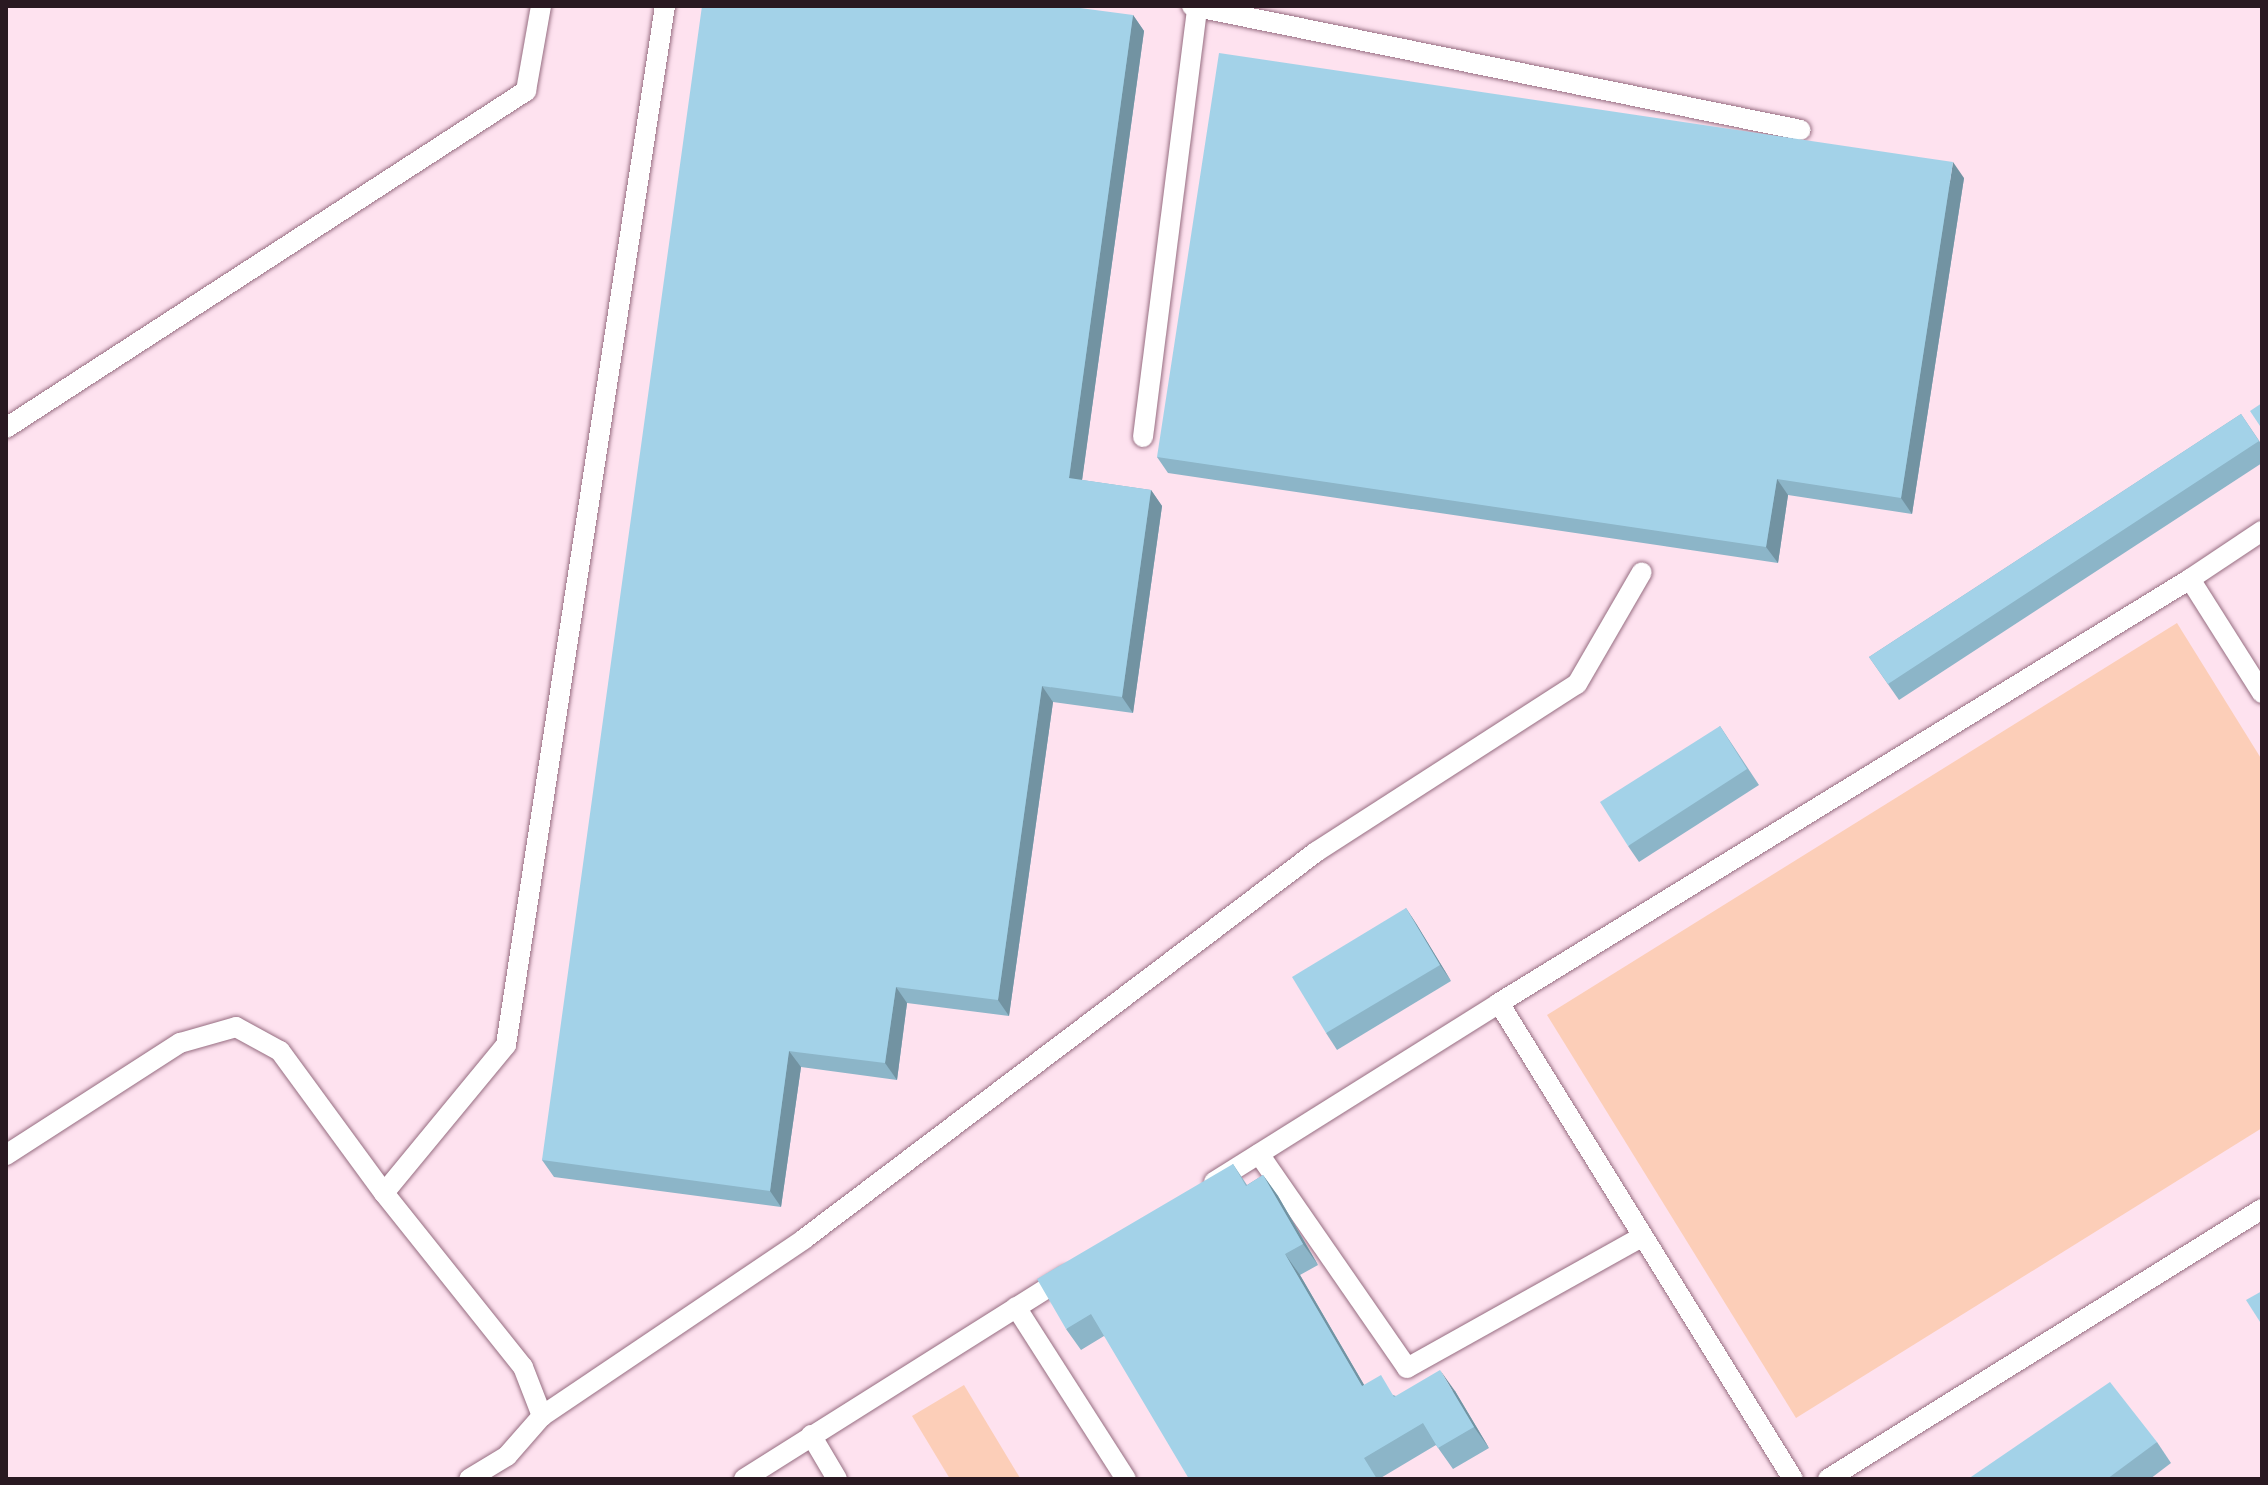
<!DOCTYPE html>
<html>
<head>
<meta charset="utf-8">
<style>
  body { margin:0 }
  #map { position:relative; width:2268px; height:1485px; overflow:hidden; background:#fee2ef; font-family:"Work Sans",sans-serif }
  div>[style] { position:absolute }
  .green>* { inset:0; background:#fcceb8 }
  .roads { filter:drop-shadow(0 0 2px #966d81) drop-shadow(0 0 2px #966d81) }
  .lane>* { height:20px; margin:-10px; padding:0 10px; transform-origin:10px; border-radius:10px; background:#fff }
  .wall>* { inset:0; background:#8cb5c8 }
  .shaded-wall>* { inset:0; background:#7293a2 }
  .building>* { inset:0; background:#a3d2e8 }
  span { translate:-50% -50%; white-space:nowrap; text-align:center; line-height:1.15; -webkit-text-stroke:6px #fee2ef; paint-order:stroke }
  .frame { position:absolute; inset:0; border:8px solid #291921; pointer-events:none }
</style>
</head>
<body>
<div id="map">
  <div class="green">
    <i style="clip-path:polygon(2177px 623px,2262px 760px,2262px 1128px,1796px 1418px,1547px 1015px)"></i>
    <i style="clip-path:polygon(964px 1385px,1020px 1478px,1018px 1479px,950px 1479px,912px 1416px)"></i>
  </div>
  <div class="roads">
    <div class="lane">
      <i style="left:1192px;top:6px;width:621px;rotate:11.51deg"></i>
      <i style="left:6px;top:428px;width:620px;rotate:-32.95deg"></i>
      <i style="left:526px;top:91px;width:86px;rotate:-80deg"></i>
      <i style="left:1143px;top:437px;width:433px;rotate:-82.8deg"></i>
      <i style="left:2190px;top:579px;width:135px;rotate:57.7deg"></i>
      <i style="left:1499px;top:1003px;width:811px;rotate:-31.53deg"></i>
      <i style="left:2190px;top:579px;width:87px;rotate:-33.7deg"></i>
      <i style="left:1259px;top:1154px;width:260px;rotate:55.3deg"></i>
      <i style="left:1407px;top:1368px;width:270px;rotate:-29.2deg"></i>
      <i style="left:6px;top:1155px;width:207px;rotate:-32.8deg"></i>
      <i style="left:180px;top:1043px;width:58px;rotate:-15.9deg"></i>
      <i style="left:236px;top:1027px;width:50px;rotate:28.6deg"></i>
      <i style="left:280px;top:1051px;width:176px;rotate:53.8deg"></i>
      <i style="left:384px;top:1193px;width:223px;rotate:51.4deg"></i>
      <i style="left:523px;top:1367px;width:53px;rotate:68.8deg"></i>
      <i style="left:542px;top:1416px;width:53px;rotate:131.2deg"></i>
      <i style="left:507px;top:1456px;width:44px;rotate:148.8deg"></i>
      <i style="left:1214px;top:1182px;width:337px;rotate:-32.1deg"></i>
      <i style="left:1499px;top:1003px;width:559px;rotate:58.3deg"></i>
      <i style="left:384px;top:1193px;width:192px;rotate:-50.5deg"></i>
      <i style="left:506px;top:1045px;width:1051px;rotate:-81.3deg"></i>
      <i style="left:1016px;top:1307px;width:204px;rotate:57.4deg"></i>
      <i style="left:542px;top:1416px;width:316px;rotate:-34deg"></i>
      <i style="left:804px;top:1239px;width:642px;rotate:-37.08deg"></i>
      <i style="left:1316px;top:852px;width:310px;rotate:-32.8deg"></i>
      <i style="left:1577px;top:684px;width:129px;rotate:-59.9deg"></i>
      <i style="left:811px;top:1435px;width:51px;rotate:59.4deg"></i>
      <i style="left:744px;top:1479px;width:381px;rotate:-32.2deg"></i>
      <i style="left:1828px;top:1479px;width:511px;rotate:-31.89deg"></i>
    </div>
  </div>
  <div class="wall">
    <i style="clip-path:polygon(1133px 15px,1144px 31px,1082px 480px,1151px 490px,1162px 506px,1133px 713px,1053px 702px,1009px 1016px,907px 1003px,897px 1080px,801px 1067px,781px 1207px,554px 1177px,542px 1160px)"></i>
    <i style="clip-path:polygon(1964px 178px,1912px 514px,1788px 495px,1778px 563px,1168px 473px,1157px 457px)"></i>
    <i style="clip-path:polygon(2241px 414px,2262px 445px,2262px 463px,1899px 700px,1869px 657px)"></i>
    <i style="clip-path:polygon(1720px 726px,1759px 785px,1639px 862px,1628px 846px)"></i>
    <i style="clip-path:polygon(1406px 908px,1417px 925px,1451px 981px,1337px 1050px,1326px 1033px)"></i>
    <i style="clip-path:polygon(1233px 1164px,1247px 1185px,1263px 1175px,1278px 1196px,1318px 1265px,1300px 1275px,1364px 1385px,1396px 1396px,1455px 1391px,1489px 1448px,1453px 1469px,1436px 1445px,1379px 1479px,1104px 1336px,1081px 1350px,1066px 1329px)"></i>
    <i style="clip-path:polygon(2157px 1442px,2171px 1463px,2150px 1479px,1968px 1479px)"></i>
  </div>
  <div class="shaded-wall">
    <i style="clip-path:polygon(1133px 15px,1144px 31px,1080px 495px,1069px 478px)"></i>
    <i style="clip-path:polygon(1953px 162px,1964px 178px,1912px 514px,1901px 498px)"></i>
    <i style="clip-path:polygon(1777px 479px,1788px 495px,1778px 563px,1766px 547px)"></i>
    <i style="clip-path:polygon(1151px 490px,1162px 506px,1133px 713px,1122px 697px)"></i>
    <i style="clip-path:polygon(1042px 686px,1053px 702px,1009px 1016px,998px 1000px)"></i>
    <i style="clip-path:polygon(1406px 908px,1417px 925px,1451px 981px,1440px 965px)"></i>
    <i style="clip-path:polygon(896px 987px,907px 1003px,897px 1080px,885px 1063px)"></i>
    <i style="clip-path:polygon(789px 1051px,801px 1067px,781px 1207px,770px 1191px)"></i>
    <i style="clip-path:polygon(1263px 1175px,1278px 1196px,1318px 1265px,1303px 1244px)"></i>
    <i style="clip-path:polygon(1285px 1254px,1300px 1275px,1377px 1407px,1362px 1386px)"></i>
    <i style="clip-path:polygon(1440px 1370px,1455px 1391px,1489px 1448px,1474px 1427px)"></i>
  </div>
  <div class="building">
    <i style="clip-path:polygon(702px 6px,1065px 6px,1133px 15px,1069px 478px,1151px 490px,1122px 697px,1042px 686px,998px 1000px,896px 987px,885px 1063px,789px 1051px,770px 1191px,542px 1160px)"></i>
    <i style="clip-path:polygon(1219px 53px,1953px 162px,1901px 498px,1777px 479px,1766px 547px,1157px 457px)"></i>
    <i style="clip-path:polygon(2262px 403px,2262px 429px,2250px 411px)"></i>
    <i style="clip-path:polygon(2241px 414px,2259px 441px,1888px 684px,1869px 657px)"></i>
    <i style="clip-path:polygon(1720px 726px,1747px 769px,1628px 846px,1600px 802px)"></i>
    <i style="clip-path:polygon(1406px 908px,1440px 965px,1326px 1033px,1292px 977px)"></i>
    <i style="clip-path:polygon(1233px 1164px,1246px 1186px,1263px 1175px,1303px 1244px,1285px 1254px,1362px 1386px,1381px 1375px,1394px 1397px,1440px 1370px,1474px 1427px,1438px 1448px,1423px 1423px,1364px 1458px,1377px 1479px,1189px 1479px,1091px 1314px,1066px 1329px,1037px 1279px)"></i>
    <i style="clip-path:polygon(2262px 1291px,2262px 1325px,2246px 1300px)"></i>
    <i style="clip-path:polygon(2110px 1382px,2157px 1442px,2107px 1479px,1968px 1479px)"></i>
  </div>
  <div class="frame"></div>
</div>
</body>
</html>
